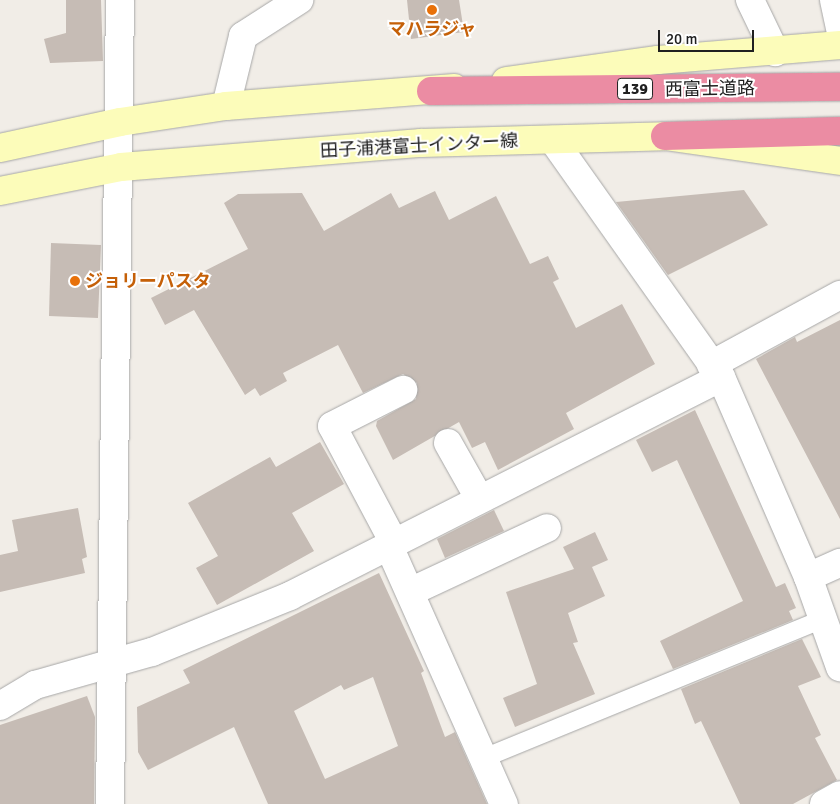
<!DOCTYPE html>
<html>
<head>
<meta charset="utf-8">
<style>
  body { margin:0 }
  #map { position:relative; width:840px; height:804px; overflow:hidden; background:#f1ede7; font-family:Signika,"Noto Sans JP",sans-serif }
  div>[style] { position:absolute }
  .building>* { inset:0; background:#c6bcb5 }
  .roads { filter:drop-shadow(0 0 1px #a7a7a7) drop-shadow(0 0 1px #a7a7a7) }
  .service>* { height:18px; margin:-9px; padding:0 9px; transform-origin:9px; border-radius:9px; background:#fff }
  .minor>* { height:28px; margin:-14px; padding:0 14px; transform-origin:14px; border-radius:14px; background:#fff }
  .tertiary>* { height:28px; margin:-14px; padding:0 14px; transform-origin:14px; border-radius:14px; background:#fff }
  .secondary>* { height:28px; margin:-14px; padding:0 14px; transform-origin:14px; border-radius:14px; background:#fcfcba }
  .motorway>* { height:28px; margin:-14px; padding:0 14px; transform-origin:14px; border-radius:14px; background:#eb8ca3 }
  .dots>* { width:14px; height:14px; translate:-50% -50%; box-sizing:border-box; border:2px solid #fff; border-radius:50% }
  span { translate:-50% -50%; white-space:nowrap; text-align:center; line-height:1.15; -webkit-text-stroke:4px #fff; paint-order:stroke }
  .shield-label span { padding:1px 4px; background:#fff; border:1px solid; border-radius:4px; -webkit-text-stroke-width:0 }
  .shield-label { font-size:16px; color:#202020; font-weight:700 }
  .food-label { font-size:18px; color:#c56008; font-weight:700 }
  .left { translate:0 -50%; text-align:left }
  .street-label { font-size:18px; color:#202020 }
  .scale { position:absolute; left:658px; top:30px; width:96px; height:22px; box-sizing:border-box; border:2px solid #202020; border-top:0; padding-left:6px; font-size:15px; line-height:18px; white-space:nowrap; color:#202020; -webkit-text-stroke:4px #fff; paint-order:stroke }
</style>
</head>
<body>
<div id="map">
  <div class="building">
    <i style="clip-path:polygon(66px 0,101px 0,103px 61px,50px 63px,44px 39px,66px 33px)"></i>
    <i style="clip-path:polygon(407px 0,459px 0,464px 32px,411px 39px)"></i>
    <i style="clip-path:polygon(744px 190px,768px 225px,668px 275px,616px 202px)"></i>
    <i style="clip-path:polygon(435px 191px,449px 220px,496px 196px,530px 264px,548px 256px,559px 279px,553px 282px,576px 328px,622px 304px,655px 364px,566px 413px,574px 429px,498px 470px,485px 442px,472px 448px,459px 422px,393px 460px,376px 426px,377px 421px,416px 399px,417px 383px,403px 374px,363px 393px,338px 345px,283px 373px,287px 381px,260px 396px,255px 388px,245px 395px,194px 310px,165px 325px,151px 298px,248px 249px,224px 203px,238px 194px,302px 193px,324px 231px,391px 193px,399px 208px)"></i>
    <i style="clip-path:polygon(51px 243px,101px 245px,98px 318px,49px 316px)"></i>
    <i style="clip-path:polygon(840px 320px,840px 519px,756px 359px,795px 337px,797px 342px)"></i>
    <i style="clip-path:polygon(695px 410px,776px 587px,785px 583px,796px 608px,789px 611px,793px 620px,673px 669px,660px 641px,743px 601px,677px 460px,652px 472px,636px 440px)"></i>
    <i style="clip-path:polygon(320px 442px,344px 484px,292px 513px,314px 551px,217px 605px,196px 568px,218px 556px,188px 503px,270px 457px,276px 467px)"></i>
    <i style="clip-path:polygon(78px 508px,87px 557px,82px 559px,85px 573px,0 592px,0 555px,18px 551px,12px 520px)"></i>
    <i style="clip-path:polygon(494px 510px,504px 531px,445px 558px,437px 539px)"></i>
    <i style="clip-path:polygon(595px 532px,608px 560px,592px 567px,605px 596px,568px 613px,578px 642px,573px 643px,595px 694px,515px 727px,503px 698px,537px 684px,506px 592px,574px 569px,563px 547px)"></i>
    <i style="clip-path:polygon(evenodd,379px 573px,424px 671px,421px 673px,445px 737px,455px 732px,487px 804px,268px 804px,234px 727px,148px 770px,138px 752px,137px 707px,190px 683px,183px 670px,379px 573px,373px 677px,398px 746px,325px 779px,294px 711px,341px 685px,344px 690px,373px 677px)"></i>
    <i style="clip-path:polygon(802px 639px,821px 677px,798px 686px,821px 735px,815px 738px,837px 780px,793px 804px,740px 804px,701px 721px,695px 724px,681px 689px)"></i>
    <i style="clip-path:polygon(87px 696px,95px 717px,94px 804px,0 804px,0 725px)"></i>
  </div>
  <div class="roads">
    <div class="service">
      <i style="left:484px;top:758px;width:364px;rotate:-22.3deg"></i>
    </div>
    <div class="minor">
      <i style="left:750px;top:0;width:58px;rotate:64.3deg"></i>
      <i style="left:834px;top:0;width:29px;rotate:78deg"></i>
      <i style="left:226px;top:106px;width:72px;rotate:-76.3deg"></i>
      <i style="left:243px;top:36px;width:67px;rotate:-32.7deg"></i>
      <i style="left:553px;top:140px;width:291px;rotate:54.7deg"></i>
      <i style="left:721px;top:377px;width:218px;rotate:66.5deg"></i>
      <i style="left:808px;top:577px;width:96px;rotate:70.4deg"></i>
      <i style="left:711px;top:365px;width:147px;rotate:-28.5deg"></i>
      <i style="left:448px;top:443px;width:63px;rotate:60.6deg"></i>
      <i style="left:393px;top:541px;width:130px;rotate:-117.9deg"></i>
      <i style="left:332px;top:426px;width:80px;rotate:-26.9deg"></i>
      <i style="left:388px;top:544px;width:285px;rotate:66deg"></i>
      <i style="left:808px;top:577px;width:35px;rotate:-24deg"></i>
      <i style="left:410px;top:592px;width:151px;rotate:-25deg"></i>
      <i style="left:0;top:706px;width:41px;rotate:-31deg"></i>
      <i style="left:35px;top:685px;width:122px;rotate:-15.8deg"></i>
      <i style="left:152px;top:652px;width:149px;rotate:-22.1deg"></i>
      <i style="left:290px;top:596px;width:483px;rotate:-26.9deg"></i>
      <i style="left:824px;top:804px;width:18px;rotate:-29deg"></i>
    </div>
    <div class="tertiary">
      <i style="left:110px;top:804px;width:804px;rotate:-89.29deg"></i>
    </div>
    <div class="secondary">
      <i style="left:506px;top:81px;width:153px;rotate:-7.9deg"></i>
      <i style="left:658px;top:60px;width:183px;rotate:-4.7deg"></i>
      <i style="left:0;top:148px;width:123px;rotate:-12.2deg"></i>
      <i style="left:120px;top:122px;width:107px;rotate:-8.6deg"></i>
      <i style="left:226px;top:106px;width:229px;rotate:-4.5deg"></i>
      <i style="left:0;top:191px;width:123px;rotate:-11.2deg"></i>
      <i style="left:121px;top:167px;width:301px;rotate:-4.6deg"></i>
      <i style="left:421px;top:143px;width:244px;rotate:-1.6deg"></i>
      <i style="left:665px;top:136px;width:177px;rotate:8.1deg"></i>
    </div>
    <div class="motorway">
      <i style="left:431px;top:91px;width:409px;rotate:-0.6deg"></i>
      <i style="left:665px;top:136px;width:175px;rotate:-1.6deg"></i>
    </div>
  </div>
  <div class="dots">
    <i style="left:432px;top:10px;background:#e8710a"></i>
    <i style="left:75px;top:281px;background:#e8710a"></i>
  </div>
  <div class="shield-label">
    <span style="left:635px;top:89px">139</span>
  </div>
  <div class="food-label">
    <span style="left:432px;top:29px">マハラジャ</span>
    <span class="left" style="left:85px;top:281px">ジョリーパスタ</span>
  </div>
  <div class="street-label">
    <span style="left:710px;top:89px;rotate:-1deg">西富士道路</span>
    <span style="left:419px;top:146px;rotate:-3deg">田子浦港富士インター線</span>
  </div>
  <div class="scale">20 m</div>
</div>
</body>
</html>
